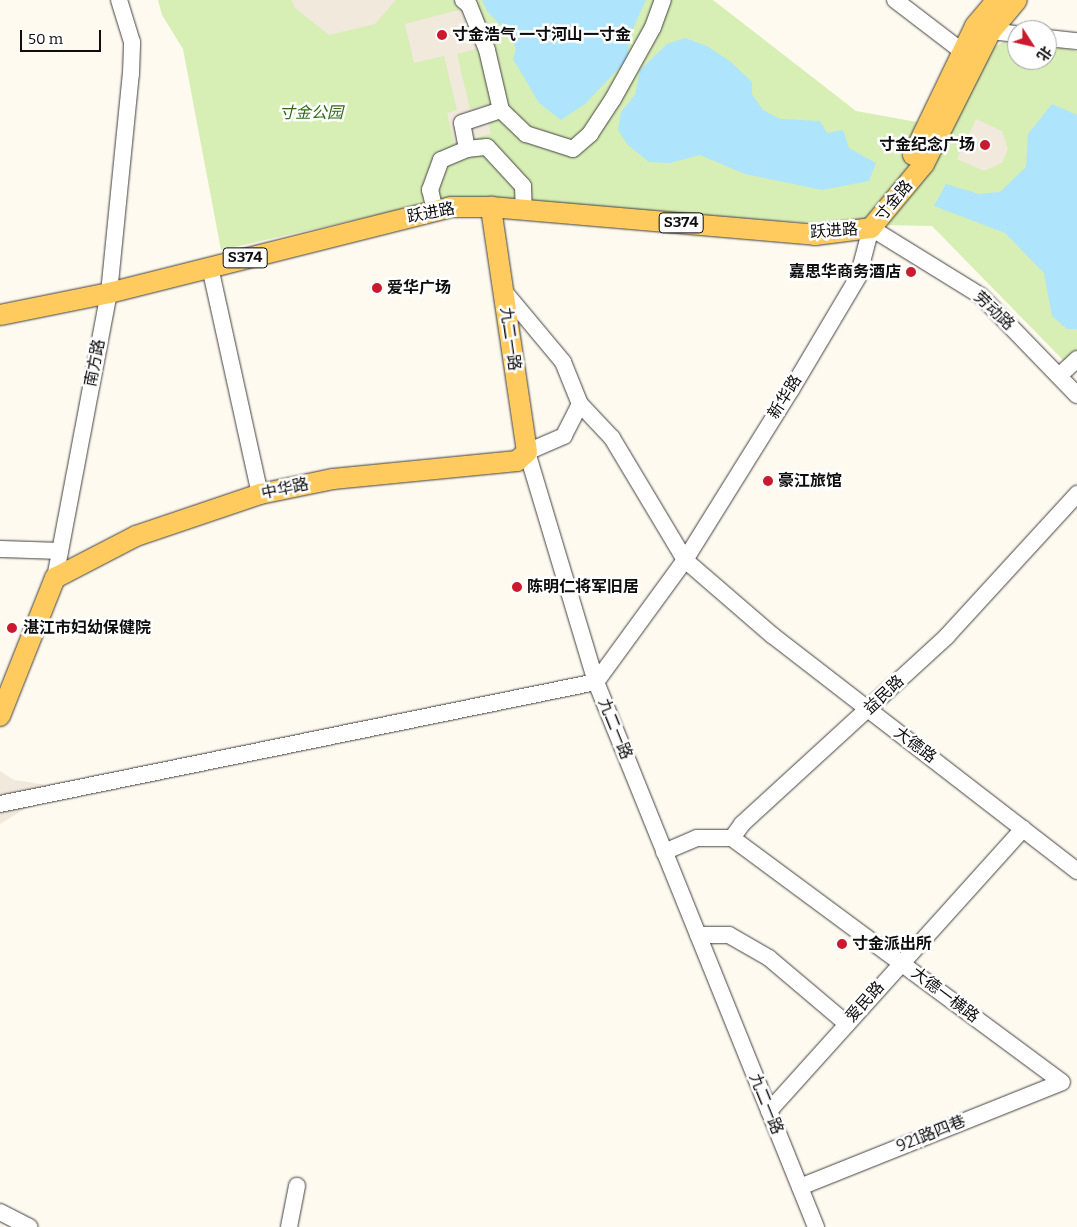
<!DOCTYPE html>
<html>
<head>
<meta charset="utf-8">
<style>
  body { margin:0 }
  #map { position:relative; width:1077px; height:1227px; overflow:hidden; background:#fffaef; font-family:Bitter,"Noto Sans SC",serif }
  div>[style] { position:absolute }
  .green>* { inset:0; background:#d7eeb4 }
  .plaza>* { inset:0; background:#f0e9dc }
  .water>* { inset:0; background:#aee5fc }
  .roads { filter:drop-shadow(0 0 1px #414141) drop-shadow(0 0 1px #414141) }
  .minor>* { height:16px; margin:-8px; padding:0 8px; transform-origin:8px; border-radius:8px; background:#fff }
  .major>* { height:20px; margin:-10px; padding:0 10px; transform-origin:10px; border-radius:10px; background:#ffcb5f }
  .dots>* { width:14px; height:14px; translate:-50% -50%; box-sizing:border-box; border:2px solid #fff; border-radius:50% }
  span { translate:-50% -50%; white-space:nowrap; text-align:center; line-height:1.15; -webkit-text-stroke:5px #fff; paint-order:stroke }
  .shield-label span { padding:1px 4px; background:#fff; border:1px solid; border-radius:4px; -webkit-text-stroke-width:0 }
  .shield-label { font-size:15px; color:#0e0e0e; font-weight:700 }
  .poi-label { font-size:16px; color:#0e0e0e; font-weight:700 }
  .left { translate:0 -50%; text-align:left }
  .right { translate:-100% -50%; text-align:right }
  .park-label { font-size:16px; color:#306c18; font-style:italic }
  .street-label { font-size:16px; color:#0e0e0e }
  .north { position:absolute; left:1007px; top:20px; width:50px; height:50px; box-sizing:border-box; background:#fff; border:1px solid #9f9f9f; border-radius:50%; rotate:125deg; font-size:14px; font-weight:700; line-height:20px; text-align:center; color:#0e0e0e }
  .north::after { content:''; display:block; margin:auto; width:18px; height:22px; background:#cb1930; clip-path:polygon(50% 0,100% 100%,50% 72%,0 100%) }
  .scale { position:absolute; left:20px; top:30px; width:81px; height:22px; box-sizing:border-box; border:2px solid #0e0e0e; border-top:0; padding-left:6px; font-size:15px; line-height:18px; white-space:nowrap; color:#0e0e0e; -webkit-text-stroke:4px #fff; paint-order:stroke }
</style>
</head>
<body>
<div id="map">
  <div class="green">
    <i style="clip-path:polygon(158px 0,713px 0,856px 111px,950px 128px,986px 51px,1012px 38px,1017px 39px,1017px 60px,1047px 60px,1047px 45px,1077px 51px,1077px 353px,1064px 361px,932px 226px,827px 224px,448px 199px,221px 250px,183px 49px,162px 15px)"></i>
  </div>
  <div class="plaza">
    <i style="clip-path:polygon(291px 0,396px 0,375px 24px,329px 35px,295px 8px)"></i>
    <i style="clip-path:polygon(470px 7px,480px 48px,457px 54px,470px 109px,485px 105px,491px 134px,454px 143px,447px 113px,457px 110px,444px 56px,414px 63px,405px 24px)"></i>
    <i style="clip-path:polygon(976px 119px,1002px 131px,1008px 149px,1002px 163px,984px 171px,957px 159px)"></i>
    <i style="clip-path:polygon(0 771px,14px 780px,47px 785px,56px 798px,28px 807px,0 824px)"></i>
  </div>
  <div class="water">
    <i style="clip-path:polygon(482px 0,646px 0,630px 35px,627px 60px,585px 104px,561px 120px,539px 103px,513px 59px,516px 49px,508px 33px,487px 11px)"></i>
    <i style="clip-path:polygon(685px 38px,707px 46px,731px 62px,752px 82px,752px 94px,763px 110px,780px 119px,820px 121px,827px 133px,843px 130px,849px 148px,876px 163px,869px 181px,822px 190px,745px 174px,700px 155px,670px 163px,649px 162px,628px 145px,618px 130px,621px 112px,635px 95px,640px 70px,667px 44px)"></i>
    <i style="clip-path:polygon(1052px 104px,1077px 115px,1077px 329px,1067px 329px,1052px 316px,1044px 273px,1005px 233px,934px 206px,946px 184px,979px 194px,1000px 192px,1026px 167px,1028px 134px)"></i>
  </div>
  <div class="roads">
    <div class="minor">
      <i style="left:463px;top:0;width:8px;rotate:40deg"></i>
      <i style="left:469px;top:5px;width:48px;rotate:68.2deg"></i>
      <i style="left:487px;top:50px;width:62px;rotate:76.9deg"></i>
      <i style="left:501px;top:110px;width:41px;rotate:161.6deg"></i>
      <i style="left:462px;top:123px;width:26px;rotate:79deg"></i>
      <i style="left:467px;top:149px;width:20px;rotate:-6deg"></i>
      <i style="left:487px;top:147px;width:53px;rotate:47.3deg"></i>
      <i style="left:523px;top:186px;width:24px;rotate:88deg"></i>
      <i style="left:895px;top:0;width:86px;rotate:37.4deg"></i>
      <i style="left:991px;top:31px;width:26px;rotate:7deg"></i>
      <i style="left:1047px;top:38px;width:30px;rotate:6deg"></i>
      <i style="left:501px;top:110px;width:35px;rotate:44deg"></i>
      <i style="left:526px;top:134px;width:49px;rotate:17.7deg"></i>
      <i style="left:573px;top:149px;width:23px;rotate:-41deg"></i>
      <i style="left:590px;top:134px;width:42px;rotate:-56.7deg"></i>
      <i style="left:613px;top:99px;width:82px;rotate:-60.9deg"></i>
      <i style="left:653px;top:27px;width:29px;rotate:-70deg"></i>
      <i style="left:435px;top:211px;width:22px;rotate:-103deg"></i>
      <i style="left:430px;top:190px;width:32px;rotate:-70deg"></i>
      <i style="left:441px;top:160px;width:28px;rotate:-23deg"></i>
      <i style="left:210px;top:267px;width:232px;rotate:77.6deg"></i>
      <i style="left:503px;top:290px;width:94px;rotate:50.2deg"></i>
      <i style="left:563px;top:362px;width:45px;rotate:68deg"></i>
      <i style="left:580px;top:404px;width:36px;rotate:117deg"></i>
      <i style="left:564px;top:436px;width:40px;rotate:156.6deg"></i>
      <i style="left:527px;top:452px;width:240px;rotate:73.3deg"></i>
      <i style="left:596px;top:682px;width:588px;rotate:68.02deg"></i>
      <i style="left:1059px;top:376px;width:25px;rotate:-43deg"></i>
      <i style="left:580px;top:404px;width:47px;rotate:46.7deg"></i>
      <i style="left:612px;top:438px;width:142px;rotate:59.1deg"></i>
      <i style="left:685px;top:560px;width:115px;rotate:40.8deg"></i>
      <i style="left:772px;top:635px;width:386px;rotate:37.7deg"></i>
      <i style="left:0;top:549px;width:60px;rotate:1.9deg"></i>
      <i style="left:55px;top:578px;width:290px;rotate:-79.3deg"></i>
      <i style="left:109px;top:293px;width:220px;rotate:-84.3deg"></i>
      <i style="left:131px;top:74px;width:32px;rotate:-88deg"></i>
      <i style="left:132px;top:42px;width:44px;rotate:-107.2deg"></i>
      <i style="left:0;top:804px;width:608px;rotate:-11.57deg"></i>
      <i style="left:596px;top:682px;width:151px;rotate:-53.9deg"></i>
      <i style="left:685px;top:560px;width:200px;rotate:-58.1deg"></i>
      <i style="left:791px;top:390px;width:131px;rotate:-59.3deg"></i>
      <i style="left:858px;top:277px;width:51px;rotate:-75.1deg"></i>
      <i style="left:871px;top:228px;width:129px;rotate:31.7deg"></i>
      <i style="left:981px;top:296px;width:138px;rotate:45.9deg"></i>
      <i style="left:732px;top:838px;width:410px;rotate:36.5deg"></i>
      <i style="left:664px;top:852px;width:36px;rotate:-23deg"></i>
      <i style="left:697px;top:838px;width:35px"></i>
      <i style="left:732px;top:838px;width:17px;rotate:-54deg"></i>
      <i style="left:742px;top:824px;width:278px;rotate:-42.5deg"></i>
      <i style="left:947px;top:636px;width:193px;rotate:-47.5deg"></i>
      <i style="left:698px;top:935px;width:31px"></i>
      <i style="left:729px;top:935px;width:46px;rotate:29.9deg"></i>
      <i style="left:769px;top:958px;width:102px;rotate:40.2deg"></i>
      <i style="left:769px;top:1111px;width:380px;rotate:-48deg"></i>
      <i style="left:800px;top:1187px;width:282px;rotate:-21.8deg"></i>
      <i style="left:0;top:1212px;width:33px;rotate:27deg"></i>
      <i style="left:289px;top:1227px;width:42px;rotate:-79deg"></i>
    </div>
    <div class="major">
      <i style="left:913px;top:155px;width:143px;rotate:-64.3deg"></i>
      <i style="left:975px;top:26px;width:34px;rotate:-50deg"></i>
      <i style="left:871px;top:228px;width:83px;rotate:-50.4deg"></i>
      <i style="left:924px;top:164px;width:149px;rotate:-63.3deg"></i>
      <i style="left:991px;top:31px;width:40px;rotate:-50deg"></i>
      <i style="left:0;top:315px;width:111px;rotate:-11.4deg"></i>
      <i style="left:109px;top:293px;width:353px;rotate:-14.1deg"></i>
      <i style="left:451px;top:207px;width:40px"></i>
      <i style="left:491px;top:207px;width:325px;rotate:4.9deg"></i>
      <i style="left:815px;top:235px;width:56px;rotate:-7.1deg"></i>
      <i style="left:0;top:716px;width:149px;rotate:-68.3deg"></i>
      <i style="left:55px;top:578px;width:91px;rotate:-27.4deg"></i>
      <i style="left:136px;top:536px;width:131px;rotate:-18.7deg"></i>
      <i style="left:260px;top:494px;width:75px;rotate:-11.6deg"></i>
      <i style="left:333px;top:479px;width:185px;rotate:-5.6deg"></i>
      <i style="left:517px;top:461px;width:13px;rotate:-42deg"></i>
      <i style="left:527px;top:452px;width:248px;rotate:-98.4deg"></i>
    </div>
  </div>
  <div class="dots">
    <i style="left:442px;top:35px;background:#cb1930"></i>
    <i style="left:985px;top:145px;background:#cb1930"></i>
    <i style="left:911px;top:272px;background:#cb1930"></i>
    <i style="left:377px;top:288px;background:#cb1930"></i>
    <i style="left:768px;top:481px;background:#cb1930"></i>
    <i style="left:517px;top:587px;background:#cb1930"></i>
    <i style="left:12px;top:628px;background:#cb1930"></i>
    <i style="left:842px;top:944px;background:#cb1930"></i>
  </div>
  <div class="shield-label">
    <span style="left:681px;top:223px">S374</span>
    <span style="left:245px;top:258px">S374</span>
  </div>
  <div class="poi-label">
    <span class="left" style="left:452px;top:35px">寸金浩气 一寸河山一寸金</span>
    <span class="right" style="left:975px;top:145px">寸金纪念广场</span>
    <span class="right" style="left:901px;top:272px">嘉思华商务酒店</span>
    <span class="left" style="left:387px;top:288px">爱华广场</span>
    <span class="left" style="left:778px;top:481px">豪江旅馆</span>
    <span class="left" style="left:527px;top:587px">陈明仁将军旧居</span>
    <span class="left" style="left:23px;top:628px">湛江市妇幼保健院</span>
    <span class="left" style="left:852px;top:944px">寸金派出所</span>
  </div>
  <div class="park-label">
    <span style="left:311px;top:113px">寸金公园</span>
  </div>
  <div class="street-label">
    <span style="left:894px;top:201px;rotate:-50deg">寸金路</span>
    <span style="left:431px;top:213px;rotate:-11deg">跃进路</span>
    <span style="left:834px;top:231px;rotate:-4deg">跃进路</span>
    <span style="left:994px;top:311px;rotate:43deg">劳动路</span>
    <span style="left:510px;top:339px;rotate:82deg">九二一路</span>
    <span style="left:95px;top:363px;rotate:-79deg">南方路</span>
    <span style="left:785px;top:397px;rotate:-58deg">新华路</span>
    <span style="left:285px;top:489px;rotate:-12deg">中华路</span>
    <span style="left:884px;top:695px;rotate:-43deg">益民路</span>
    <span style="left:615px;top:729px;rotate:68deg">九二一路</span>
    <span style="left:915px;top:745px;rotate:37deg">大德路</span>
    <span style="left:945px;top:995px;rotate:37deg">大德一横路</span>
    <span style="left:865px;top:1002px;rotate:-48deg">爱民路</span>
    <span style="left:766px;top:1104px;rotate:68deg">九二一路</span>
    <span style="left:931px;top:1134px;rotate:-22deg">921路四巷</span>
  </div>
  <div class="north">北</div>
  <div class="scale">50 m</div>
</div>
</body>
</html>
